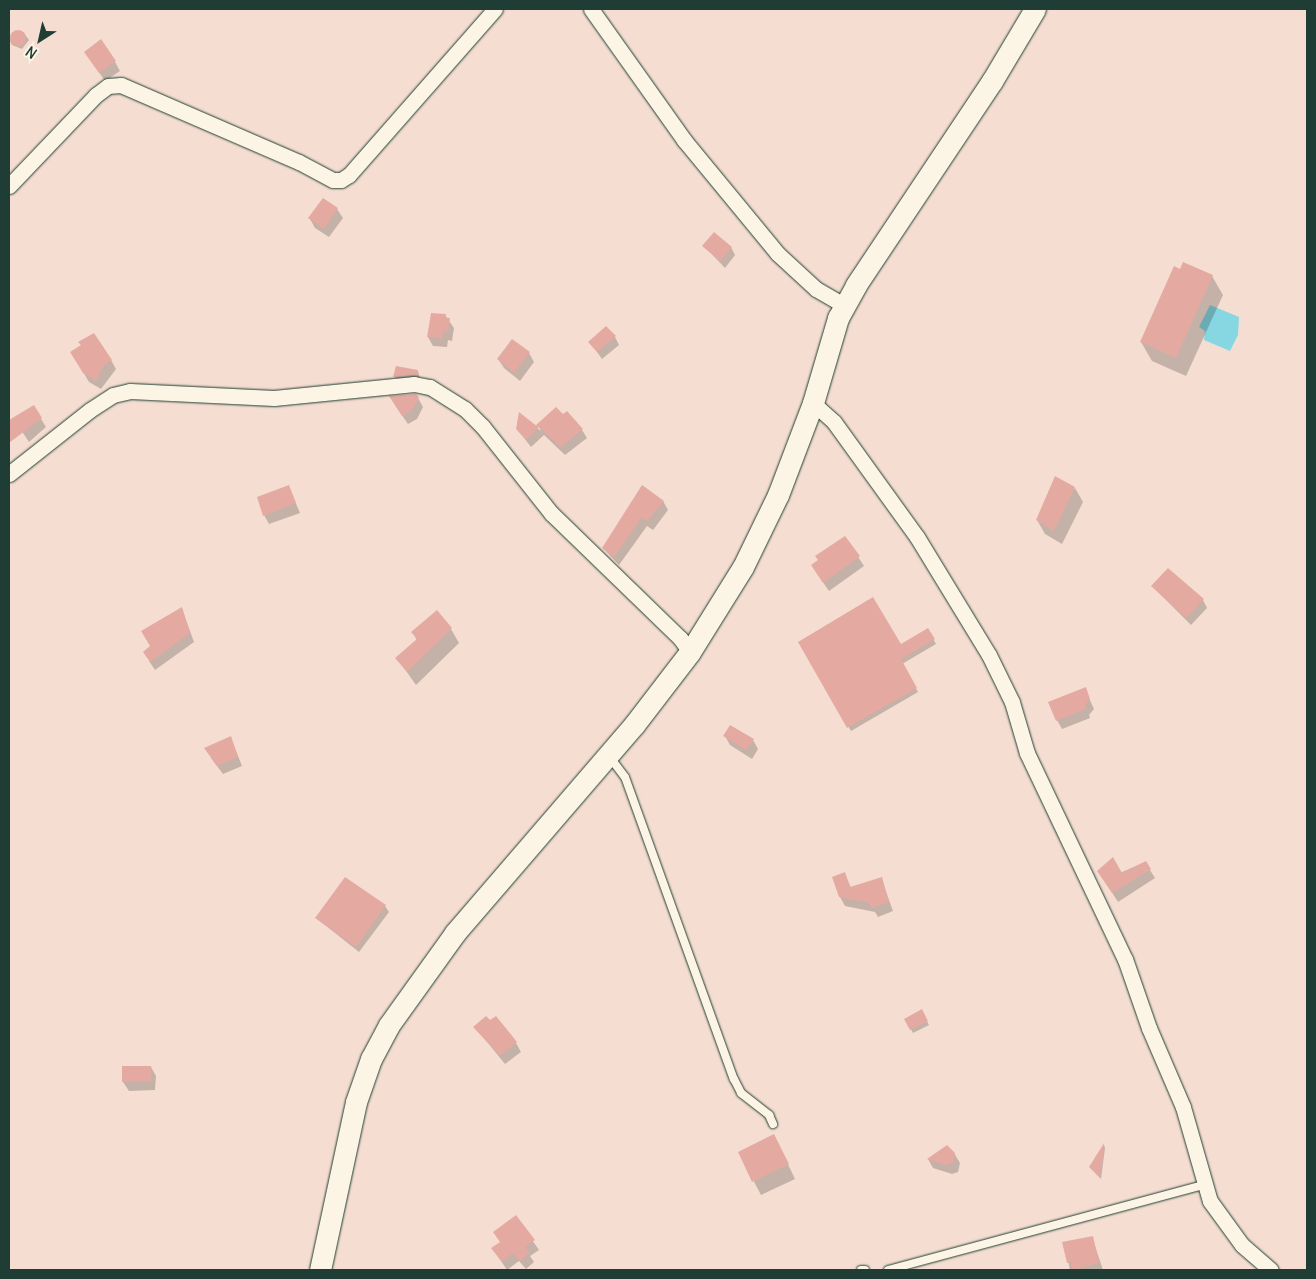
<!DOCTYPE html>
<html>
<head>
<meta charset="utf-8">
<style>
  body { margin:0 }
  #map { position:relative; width:1316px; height:1279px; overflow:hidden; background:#f5ded1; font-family:Delius,sans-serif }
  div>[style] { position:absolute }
  .water>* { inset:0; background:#86d7e2 }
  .shadow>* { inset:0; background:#0003 }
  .building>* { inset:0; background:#e4aaa1 }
  .round { border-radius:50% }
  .roads { filter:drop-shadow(0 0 1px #1f3d34) drop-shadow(0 0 1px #1f3d34) }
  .lane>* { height:8px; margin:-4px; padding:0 4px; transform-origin:4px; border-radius:4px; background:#fcf5e5 }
  .street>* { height:15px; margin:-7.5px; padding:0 7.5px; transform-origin:7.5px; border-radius:7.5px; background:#fcf5e5 }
  .secondary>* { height:21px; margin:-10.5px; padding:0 10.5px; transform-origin:10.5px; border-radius:10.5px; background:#fcf5e5 }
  span { translate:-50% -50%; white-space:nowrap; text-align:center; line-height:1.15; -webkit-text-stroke:4px #fcf5e5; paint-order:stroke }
  .frame { position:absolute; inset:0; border:10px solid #1f3d34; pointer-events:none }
  .north { position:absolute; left:15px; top:15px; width:50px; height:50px; -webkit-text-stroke:4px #fcf5e5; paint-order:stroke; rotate:215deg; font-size:14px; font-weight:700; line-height:20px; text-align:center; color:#1f3d34 }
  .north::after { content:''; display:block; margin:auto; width:18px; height:22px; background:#1f3d34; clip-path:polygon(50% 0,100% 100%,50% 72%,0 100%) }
</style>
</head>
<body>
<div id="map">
  <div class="water">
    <i style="clip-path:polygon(1210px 305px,1239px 317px,1238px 335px,1230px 351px,1204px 340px,1205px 331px,1199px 327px)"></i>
  </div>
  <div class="shadow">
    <i style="clip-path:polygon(23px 32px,29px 40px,22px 49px,12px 45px,10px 41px,14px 33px)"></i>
    <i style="clip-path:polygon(91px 61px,115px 62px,120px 71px,105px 81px)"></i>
    <i style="clip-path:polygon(323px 199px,337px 209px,343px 218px,329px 237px,315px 228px,310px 219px)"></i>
    <i style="clip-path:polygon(704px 246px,731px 247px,735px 255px,725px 268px)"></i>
    <i style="clip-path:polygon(1181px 270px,1212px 276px,1223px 295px,1186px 376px,1152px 361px,1141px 342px)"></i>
    <i style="clip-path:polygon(445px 315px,454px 328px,452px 341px,448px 340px,447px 347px,433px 346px,428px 337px)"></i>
    <i style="clip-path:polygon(615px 337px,619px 345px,602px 359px,590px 342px)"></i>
    <i style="clip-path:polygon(72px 353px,111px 360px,116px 369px,101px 389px,89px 382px)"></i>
    <i style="clip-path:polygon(529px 353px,534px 362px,520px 381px,504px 368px,498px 359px)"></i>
    <i style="clip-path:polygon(418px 371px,420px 379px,397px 380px,394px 376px)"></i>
    <i style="clip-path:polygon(418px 398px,423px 407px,417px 419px,408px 424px,395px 405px)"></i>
    <i style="clip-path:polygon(33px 406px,46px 427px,29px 442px,21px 430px)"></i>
    <i style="clip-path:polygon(519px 414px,541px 431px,538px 425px,582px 430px,587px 438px,565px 455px,544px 435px,531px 447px,517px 429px)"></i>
    <i style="clip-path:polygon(643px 486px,663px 501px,668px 510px,653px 530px,647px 526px,619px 565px,603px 548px)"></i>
    <i style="clip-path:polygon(289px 487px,300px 513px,269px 524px,264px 515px)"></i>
    <i style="clip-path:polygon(1075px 488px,1083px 502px,1062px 544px,1045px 534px,1037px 520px)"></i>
    <i style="clip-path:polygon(845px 537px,864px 566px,829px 591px,818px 575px)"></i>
    <i style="clip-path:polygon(1152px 586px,1203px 600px,1207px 608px,1191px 625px)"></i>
    <i style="clip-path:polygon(182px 609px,194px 642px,155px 670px,149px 661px)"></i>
    <i style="clip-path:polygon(451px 629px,459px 643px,416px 685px,397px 658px,417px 641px,413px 632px)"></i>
    <i style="clip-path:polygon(928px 630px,936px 644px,902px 664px,918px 692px,851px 731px,799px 643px,900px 646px)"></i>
    <i style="clip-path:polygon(1085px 689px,1094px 709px,1089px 715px,1090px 718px,1062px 729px,1057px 720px)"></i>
    <i style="clip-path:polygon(725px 736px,753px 740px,758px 749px,752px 759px,730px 745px)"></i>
    <i style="clip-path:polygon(231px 738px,242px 766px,223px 774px,211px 758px)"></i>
    <i style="clip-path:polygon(1145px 862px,1155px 878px,1118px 902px,1104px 880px)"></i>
    <i style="clip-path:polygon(845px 874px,851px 888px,881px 878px,893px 911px,878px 917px,875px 912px,845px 906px,840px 897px)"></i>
    <i style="clip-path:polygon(345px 879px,385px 906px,389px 912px,359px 952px,316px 918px)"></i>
    <i style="clip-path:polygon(921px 1011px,929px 1025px,913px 1033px,906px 1020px)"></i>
    <i style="clip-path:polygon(475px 1027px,516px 1043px,521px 1052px,505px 1064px)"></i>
    <i style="clip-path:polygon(151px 1067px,156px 1076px,155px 1090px,129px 1091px,123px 1082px)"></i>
    <i style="clip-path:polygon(774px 1135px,795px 1179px,761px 1195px,739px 1153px)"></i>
    <i style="clip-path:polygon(1104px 1145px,1105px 1148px,1101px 1179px,1090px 1167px)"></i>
    <i style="clip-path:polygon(954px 1153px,960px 1163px,958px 1172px,952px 1174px,933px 1168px,928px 1159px)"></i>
    <i style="clip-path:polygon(516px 1217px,539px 1250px,530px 1256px,534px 1262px,526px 1269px,519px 1261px,507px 1270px,493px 1249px,500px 1243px)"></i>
    <i style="clip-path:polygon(1092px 1237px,1103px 1270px,1070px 1270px,1064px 1243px)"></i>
  </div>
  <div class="building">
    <i class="round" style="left:10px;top:30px;width:16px;height:16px"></i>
    <i style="clip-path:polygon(101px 39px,116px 61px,99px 73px,84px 52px)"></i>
    <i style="clip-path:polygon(323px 198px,338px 208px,324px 229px,308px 218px)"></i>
    <i style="clip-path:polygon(714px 232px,732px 247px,720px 261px,702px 246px)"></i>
    <i style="clip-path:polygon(1183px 262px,1213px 275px,1176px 358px,1140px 342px,1174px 266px,1180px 269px)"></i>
    <i style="clip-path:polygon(431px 313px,446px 314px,445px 318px,450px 318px,448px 332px,443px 331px,442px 339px,427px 337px)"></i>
    <i style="clip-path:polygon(606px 326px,616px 336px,597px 352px,588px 342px)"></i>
    <i style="clip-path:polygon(94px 333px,112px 360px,104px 365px,96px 381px,83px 373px,70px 352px,81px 345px,78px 342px)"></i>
    <i style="clip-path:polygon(512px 339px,530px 352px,514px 373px,497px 359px)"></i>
    <i style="clip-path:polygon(396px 366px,418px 370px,418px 375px,393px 377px)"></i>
    <i style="clip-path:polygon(416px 394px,419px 397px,412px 410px,402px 416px,389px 396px)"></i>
    <i style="clip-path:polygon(34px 405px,42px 418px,9px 443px,9px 420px)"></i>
    <i style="clip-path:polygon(556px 407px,563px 414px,567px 411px,583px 429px,560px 447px,539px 427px,526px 440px,516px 429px,519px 412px,538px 427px,536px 425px)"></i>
    <i style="clip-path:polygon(1055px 476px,1075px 487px,1054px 531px,1036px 520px)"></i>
    <i style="clip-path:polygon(289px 485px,296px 503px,263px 516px,257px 497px)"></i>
    <i style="clip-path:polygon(642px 485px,664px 501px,647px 521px,642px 517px,614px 557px,602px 548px)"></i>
    <i style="clip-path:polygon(845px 536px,860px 556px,823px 583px,811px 565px,818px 560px,815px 556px)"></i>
    <i style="clip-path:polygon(1168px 568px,1204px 599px,1186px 618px,1151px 586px)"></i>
    <i style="clip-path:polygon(873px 597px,901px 644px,928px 628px,935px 639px,901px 659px,917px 688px,847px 728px,798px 642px)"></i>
    <i style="clip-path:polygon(182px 607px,190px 633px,150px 662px,143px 652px,150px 646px,141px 631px)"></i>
    <i style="clip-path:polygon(437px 610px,452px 628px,407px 672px,395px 658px,417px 639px,411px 632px)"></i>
    <i style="clip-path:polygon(1086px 687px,1090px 699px,1085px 705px,1086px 709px,1056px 721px,1048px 702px)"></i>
    <i style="clip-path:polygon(730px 725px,754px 739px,746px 750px,723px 736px)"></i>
    <i style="clip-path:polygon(231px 736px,238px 757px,217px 766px,204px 748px)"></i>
    <i style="clip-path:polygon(1113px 857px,1122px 873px,1146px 861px,1151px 869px,1112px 893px,1097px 871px)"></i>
    <i style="clip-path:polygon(845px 872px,850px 887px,882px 877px,889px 902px,872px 908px,869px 903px,839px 897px,832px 877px)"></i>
    <i style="clip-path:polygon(345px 877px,386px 905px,356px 947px,315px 918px)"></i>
    <i style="clip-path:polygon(922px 1009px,928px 1021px,910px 1030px,904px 1019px)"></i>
    <i style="clip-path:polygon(486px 1016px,490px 1020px,496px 1016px,517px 1042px,500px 1056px,473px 1027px)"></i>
    <i style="clip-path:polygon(122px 1066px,151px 1066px,151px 1082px,122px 1082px)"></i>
    <i style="clip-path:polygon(774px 1134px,789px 1164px,752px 1182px,738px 1152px)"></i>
    <i style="clip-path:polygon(1104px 1143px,1102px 1166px,1099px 1177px,1089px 1167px)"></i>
    <i style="clip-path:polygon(947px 1145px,955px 1153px,953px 1163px,946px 1165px,927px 1159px)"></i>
    <i style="clip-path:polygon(516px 1215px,535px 1240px,525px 1247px,530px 1253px,520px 1261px,513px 1253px,502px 1262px,491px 1248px,500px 1242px,493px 1232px)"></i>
    <i style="clip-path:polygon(1093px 1236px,1099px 1263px,1072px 1270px,1071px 1262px,1067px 1263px,1062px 1242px)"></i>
  </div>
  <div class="roads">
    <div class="lane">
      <i style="left:609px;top:756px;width:26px;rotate:53deg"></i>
      <i style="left:625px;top:777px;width:321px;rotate:70.2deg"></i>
      <i style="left:734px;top:1079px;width:16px;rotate:63deg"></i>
      <i style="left:741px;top:1093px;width:36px;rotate:38deg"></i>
      <i style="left:769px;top:1115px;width:10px;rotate:66deg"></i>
      <i style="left:861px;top:1270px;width:4px"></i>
      <i style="left:888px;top:1270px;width:327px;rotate:-15.1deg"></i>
    </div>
    <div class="street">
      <i style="left:591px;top:9px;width:161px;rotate:54.6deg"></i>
      <i style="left:684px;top:140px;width:148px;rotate:50.5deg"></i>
      <i style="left:778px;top:254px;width:52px;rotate:42.6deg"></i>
      <i style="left:816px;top:289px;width:34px;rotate:30deg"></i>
      <i style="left:9px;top:186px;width:126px;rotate:-46.3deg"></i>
      <i style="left:96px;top:95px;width:15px;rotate:-37deg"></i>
      <i style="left:108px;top:86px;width:13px;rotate:-4deg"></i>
      <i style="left:121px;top:85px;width:194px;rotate:23.4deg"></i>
      <i style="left:299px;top:162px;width:38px;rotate:28deg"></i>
      <i style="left:333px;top:180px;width:8px"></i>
      <i style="left:341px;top:180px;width:9px;rotate:-32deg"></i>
      <i style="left:349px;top:175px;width:221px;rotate:-48.7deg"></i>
      <i style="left:813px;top:403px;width:28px;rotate:42deg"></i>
      <i style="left:834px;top:422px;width:142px;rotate:54.2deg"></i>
      <i style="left:917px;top:537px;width:138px;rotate:58.6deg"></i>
      <i style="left:989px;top:655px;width:52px;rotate:63.9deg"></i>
      <i style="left:1012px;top:702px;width:53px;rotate:73.6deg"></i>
      <i style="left:1027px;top:753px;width:228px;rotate:64.6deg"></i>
      <i style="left:1125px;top:959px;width:73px;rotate:70.8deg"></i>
      <i style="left:1149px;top:1028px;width:86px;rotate:66.7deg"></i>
      <i style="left:1183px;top:1107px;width:98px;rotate:74deg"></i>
      <i style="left:1210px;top:1201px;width:54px;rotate:54deg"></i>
      <i style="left:1242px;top:1245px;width:38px;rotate:41deg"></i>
      <i style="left:9px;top:474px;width:103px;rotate:-38.3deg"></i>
      <i style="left:90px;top:410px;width:27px;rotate:-33deg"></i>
      <i style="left:113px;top:395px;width:17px;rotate:-13deg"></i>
      <i style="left:130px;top:391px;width:144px;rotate:2.8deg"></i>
      <i style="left:274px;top:398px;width:141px;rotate:-5.7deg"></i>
      <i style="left:414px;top:384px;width:16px;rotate:11deg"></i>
      <i style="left:430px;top:387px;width:41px;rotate:32.2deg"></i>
      <i style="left:465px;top:409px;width:25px;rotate:45deg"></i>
      <i style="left:483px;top:427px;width:110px;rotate:51.7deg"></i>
      <i style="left:551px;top:513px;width:180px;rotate:44.1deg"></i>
      <i style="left:680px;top:638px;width:17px;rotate:54deg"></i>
    </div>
    <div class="secondary">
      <i style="left:320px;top:1270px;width:172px;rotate:-77.9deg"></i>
      <i style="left:356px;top:1102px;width:46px;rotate:-70.8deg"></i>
      <i style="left:371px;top:1059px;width:38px;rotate:-62deg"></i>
      <i style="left:389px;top:1025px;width:113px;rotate:-54.3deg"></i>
      <i style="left:455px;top:933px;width:274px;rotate:-49.3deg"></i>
      <i style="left:634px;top:725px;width:92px;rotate:-52.5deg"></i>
      <i style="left:690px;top:652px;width:100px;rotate:-58.1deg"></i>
      <i style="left:743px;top:567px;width:80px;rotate:-64.1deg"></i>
      <i style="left:778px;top:495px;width:98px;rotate:-69.2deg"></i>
      <i style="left:813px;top:403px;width:89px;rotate:-73.6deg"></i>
      <i style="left:838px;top:318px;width:38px;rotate:-61deg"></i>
      <i style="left:856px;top:285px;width:245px;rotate:-56.3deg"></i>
      <i style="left:992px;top:81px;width:84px;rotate:-59.2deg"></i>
    </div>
  </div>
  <div class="frame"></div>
  <div class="north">N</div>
</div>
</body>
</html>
